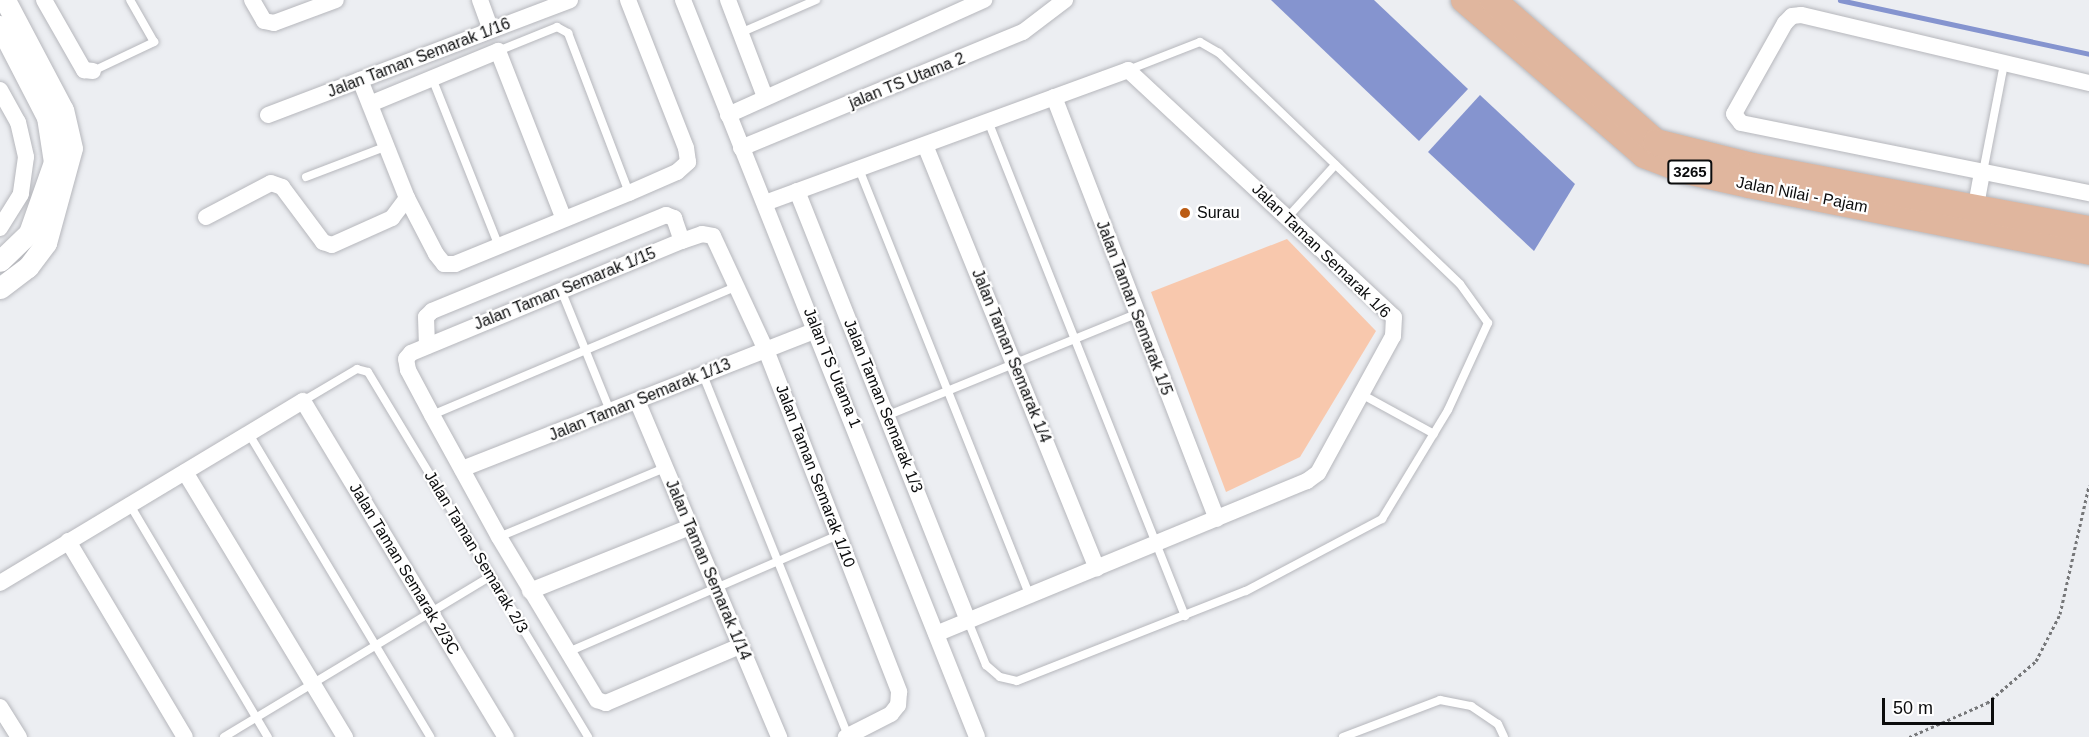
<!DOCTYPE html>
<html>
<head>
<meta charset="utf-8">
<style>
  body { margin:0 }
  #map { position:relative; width:2089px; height:737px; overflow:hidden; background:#eceef2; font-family:Arial,sans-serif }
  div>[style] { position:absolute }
  .green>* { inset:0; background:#f8c8ad }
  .water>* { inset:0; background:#8594cf }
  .stream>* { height:4.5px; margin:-2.25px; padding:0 2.25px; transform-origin:2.25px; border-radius:2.25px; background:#8594cf }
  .path>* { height:3px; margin-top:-1.5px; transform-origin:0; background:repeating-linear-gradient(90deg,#767779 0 3px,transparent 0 6px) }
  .roads { filter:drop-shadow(0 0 2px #b6b7bc) drop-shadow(0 0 2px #b6b7bc) }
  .service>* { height:8px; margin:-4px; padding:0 4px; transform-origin:4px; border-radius:4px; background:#fff }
  .minor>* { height:16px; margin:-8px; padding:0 8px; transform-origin:8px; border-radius:8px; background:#fff }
  .tertiary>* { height:21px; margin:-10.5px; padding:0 10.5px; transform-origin:10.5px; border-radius:10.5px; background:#fff }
  .primary>* { height:26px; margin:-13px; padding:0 13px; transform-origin:13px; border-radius:13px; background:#e0b69e }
  .dots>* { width:16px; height:16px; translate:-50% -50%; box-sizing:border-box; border:3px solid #fff; border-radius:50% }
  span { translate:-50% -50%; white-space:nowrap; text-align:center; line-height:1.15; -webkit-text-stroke:4.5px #fff; paint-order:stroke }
  .shield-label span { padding:2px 4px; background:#fff; border:2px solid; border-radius:4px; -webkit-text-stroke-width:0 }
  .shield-label { font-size:15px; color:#0b0c0d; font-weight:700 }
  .street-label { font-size:16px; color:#0b0c0d }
  .poi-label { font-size:16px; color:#0b0c0d }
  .left { translate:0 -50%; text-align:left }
  .scale { position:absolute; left:1882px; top:698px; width:112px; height:27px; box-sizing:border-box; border:3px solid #0b0c0d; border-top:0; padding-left:8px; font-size:18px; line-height:21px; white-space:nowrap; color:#0b0c0d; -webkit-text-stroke:4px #fff; paint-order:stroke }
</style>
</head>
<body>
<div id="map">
  <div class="green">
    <i style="clip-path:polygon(1287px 239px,1376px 331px,1300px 457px,1226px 492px,1151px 292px)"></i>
  </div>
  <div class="water">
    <i style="clip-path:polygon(1271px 0,1374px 0,1468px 89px,1419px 141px)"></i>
    <i style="clip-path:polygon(1480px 95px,1575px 184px,1534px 251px,1428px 152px)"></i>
  </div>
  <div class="stream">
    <i style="left:1840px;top:0;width:255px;rotate:12.2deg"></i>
  </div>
  <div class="path">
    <i style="left:1909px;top:737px;width:85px;rotate:-23.6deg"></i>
    <i style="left:1987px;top:703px;width:65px;rotate:-40.6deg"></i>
    <i style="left:2036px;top:661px;width:53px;rotate:-62.9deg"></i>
    <i style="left:2060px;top:614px;width:132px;rotate:-77.3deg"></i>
  </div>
  <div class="roads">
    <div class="service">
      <i style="left:740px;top:33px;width:83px;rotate:-23.5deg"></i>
      <i style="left:498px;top:51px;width:64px;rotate:-22.1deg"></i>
      <i style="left:557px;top:27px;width:13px;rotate:29deg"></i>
      <i style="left:568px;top:33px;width:171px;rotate:69.1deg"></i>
      <i style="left:93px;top:71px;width:68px;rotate:-25.4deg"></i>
      <i style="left:154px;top:42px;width:48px;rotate:-119.7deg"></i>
      <i style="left:432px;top:78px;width:181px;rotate:68.3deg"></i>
      <i style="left:988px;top:121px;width:533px;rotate:68.3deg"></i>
      <i style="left:859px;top:169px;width:460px;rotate:68.2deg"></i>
      <i style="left:1983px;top:172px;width:110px;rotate:-79deg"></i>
      <i style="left:306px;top:177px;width:87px;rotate:-20.9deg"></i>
      <i style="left:1287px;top:218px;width:72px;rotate:-47.8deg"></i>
      <i style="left:561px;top:290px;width:133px;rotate:67.9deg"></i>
      <i style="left:703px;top:375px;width:389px;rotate:68.1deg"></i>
      <i style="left:1361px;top:394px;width:83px;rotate:28.7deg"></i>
      <i style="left:303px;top:401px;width:63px;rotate:-30.7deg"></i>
      <i style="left:357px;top:369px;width:11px;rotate:15deg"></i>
      <i style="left:368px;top:372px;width:426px;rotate:58.9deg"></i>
      <i style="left:432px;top:415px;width:332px;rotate:-22.9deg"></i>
      <i style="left:886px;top:416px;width:270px;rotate:-22.2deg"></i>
      <i style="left:249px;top:434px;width:353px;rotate:59.1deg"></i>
      <i style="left:130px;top:505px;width:270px;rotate:59.3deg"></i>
      <i style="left:499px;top:537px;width:180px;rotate:-22.6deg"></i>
      <i style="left:968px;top:621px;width:48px;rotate:67.8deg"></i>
      <i style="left:986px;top:665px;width:18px;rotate:41deg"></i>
      <i style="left:1000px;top:677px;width:17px;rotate:13deg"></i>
      <i style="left:1017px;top:681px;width:246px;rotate:-21.5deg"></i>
      <i style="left:1246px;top:591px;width:154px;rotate:-27.9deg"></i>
      <i style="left:1382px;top:519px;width:127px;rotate:-58.8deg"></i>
      <i style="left:1448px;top:410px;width:96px;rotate:-65.3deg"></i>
      <i style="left:1488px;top:323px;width:48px;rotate:-125.7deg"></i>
      <i style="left:1460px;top:284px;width:334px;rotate:-136.2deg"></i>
      <i style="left:1219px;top:53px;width:22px;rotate:-150deg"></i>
      <i style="left:1200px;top:42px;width:77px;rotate:158.7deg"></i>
      <i style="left:568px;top:652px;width:294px;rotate:-23.4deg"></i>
      <i style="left:224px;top:737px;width:312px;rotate:-31.1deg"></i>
      <i style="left:1343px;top:737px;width:104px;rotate:-20.9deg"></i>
      <i style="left:1440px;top:700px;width:32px;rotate:11deg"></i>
      <i style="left:1471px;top:706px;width:32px;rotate:34deg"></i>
      <i style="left:1498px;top:724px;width:14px;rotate:65deg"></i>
    </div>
    <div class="minor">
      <i style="left:44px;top:0;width:81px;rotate:60.3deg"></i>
      <i style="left:84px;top:70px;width:9px;rotate:6deg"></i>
      <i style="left:252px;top:0;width:24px;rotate:60deg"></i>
      <i style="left:264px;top:21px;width:10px;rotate:11deg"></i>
      <i style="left:274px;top:23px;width:66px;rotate:-20.4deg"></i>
      <i style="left:480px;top:0;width:32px;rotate:70deg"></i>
      <i style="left:683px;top:0;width:793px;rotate:68.25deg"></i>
      <i style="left:728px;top:0;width:104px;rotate:69.1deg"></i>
      <i style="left:2089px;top:83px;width:296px;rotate:-166.7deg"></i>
      <i style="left:1801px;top:15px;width:9px;rotate:174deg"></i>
      <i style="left:1792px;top:16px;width:10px;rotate:135deg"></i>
      <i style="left:1785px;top:23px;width:104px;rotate:119.3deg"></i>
      <i style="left:1734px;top:114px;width:11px;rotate:52deg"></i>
      <i style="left:1741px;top:123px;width:355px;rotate:11.4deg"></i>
      <i style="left:0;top:90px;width:37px;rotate:61deg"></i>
      <i style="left:18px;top:122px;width:36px;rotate:77deg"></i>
      <i style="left:26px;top:157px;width:37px;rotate:98deg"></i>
      <i style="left:21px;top:194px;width:40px;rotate:122deg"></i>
      <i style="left:1054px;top:97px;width:452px;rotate:68.9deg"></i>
      <i style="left:370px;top:104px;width:139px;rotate:-22.5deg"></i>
      <i style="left:498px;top:51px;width:180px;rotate:68.6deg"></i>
      <i style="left:268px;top:115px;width:323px;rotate:-20.8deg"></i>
      <i style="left:728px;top:115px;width:281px;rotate:-24.2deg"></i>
      <i style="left:925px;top:145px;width:457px;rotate:67.9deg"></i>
      <i style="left:741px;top:148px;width:305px;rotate:-22.4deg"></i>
      <i style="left:1023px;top:32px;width:53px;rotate:-37.3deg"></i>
      <i style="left:797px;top:191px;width:463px;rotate:68.3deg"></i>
      <i style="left:407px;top:198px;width:63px;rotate:62.6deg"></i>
      <i style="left:436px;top:254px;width:13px;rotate:51deg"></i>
      <i style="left:444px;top:264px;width:11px"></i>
      <i style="left:455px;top:264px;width:188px;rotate:-22.2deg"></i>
      <i style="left:629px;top:193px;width:52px;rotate:-23.6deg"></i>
      <i style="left:677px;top:172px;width:15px;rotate:-42deg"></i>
      <i style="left:688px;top:162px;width:14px;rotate:-98deg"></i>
      <i style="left:686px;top:148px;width:159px;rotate:-111.4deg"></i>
      <i style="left:765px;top:203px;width:387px;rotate:-20.1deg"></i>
      <i style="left:1128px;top:70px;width:363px;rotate:42.9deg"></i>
      <i style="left:1394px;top:317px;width:19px;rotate:93deg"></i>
      <i style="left:1393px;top:336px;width:156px;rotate:118.7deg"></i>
      <i style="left:1318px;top:473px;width:14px;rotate:144deg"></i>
      <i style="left:1307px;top:481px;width:401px;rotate:157.6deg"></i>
      <i style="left:1974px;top:216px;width:44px;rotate:-79.5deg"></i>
      <i style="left:206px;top:217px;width:73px;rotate:-27.6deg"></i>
      <i style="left:271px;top:183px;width:12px;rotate:20deg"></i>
      <i style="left:282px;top:187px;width:69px;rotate:53.3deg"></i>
      <i style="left:323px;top:242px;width:9px;rotate:18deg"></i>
      <i style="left:332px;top:245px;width:66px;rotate:-24.2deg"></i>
      <i style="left:392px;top:218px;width:25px;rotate:-53deg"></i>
      <i style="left:407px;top:198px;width:127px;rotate:-111.7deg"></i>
      <i style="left:427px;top:346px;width:29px;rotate:-92deg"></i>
      <i style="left:426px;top:317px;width:8px;rotate:-45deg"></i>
      <i style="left:432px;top:311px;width:253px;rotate:-22.3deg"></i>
      <i style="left:666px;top:215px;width:9px;rotate:21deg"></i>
      <i style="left:674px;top:218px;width:24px;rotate:71deg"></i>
      <i style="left:638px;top:403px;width:363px;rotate:67.1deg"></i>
      <i style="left:462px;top:469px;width:381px;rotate:-21.4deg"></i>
      <i style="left:185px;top:472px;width:310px;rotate:58.9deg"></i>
      <i style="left:68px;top:541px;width:228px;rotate:59.2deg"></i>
      <i style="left:0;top:583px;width:353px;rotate:-31deg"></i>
      <i style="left:303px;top:401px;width:393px;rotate:58.9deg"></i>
      <i style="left:530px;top:591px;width:172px;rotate:-21.8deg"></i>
      <i style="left:740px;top:646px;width:146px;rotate:157deg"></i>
      <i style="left:606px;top:703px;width:9px;rotate:-162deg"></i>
      <i style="left:597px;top:700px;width:190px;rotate:-121deg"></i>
      <i style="left:499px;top:537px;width:139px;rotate:-118.8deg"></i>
      <i style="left:432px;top:415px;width:51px;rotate:-118.1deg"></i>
      <i style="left:408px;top:370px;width:11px;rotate:-100deg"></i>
      <i style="left:406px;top:359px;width:8px;rotate:-50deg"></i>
      <i style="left:411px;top:353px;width:293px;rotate:-22.5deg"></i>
      <i style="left:682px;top:241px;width:21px;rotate:-19deg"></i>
      <i style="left:702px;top:234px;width:11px;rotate:10deg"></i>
      <i style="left:713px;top:236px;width:126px;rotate:65.1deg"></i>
      <i style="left:766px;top:350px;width:367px;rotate:68.7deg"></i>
      <i style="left:899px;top:692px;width:13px;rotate:94deg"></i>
      <i style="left:898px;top:705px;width:11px;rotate:128deg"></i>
      <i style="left:891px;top:714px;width:51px;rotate:152.9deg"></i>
      <i style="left:0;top:707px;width:36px;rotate:58deg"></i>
    </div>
    <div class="tertiary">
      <i style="left:0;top:26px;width:102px;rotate:62.7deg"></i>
      <i style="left:47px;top:117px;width:46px;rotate:81.2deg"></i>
      <i style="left:54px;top:162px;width:75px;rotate:109.4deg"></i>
      <i style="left:29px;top:233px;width:40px;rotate:136deg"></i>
      <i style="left:0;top:288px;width:35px;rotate:-37deg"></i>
      <i style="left:28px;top:267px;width:30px;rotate:-53deg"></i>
      <i style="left:46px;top:243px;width:98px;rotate:-74.7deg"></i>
      <i style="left:72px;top:148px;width:39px;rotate:-103deg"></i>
      <i style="left:63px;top:110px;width:124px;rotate:-117.8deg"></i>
    </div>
    <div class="primary">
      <i style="left:1464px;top:0;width:238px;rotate:40.7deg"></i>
      <i style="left:1644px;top:155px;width:45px;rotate:20.9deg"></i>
      <i style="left:1686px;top:171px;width:65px;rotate:12.5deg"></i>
      <i style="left:1749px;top:185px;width:347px;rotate:11.1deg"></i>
      <i style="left:1493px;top:0;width:216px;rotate:41.1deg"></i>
      <i style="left:1656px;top:142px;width:99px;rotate:14deg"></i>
      <i style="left:1752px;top:166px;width:343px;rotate:10.6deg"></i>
    </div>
  </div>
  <div class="dots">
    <i style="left:1185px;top:213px;background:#bb5c15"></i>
  </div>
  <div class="shield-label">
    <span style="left:1690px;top:172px">3265</span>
  </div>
  <div class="street-label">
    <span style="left:419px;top:58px;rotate:-21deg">Jalan Taman Semarak 1/16</span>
    <span style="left:907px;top:81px;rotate:-22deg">jalan TS Utama 2</span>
    <span style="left:1802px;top:195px;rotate:11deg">Jalan Nilai - Pajam</span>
    <span style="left:1321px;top:251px;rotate:44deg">Jalan Taman Semarak 1/6</span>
    <span style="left:565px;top:289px;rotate:-22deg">Jalan Taman Semarak 1/15</span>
    <span style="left:1134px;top:308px;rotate:69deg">Jalan Taman Semarak 1/5</span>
    <span style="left:1011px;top:356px;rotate:68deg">Jalan Taman Semarak 1/4</span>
    <span style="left:832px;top:368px;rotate:68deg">Jalan TS Utama 1</span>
    <span style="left:640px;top:400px;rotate:-22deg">Jalan Taman Semarak 1/13</span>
    <span style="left:883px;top:406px;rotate:68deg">Jalan Taman Semarak 1/3</span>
    <span style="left:815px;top:476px;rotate:69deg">Jalan Taman Semarak 1/10</span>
    <span style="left:476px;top:552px;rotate:59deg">Jalan Taman Semarak 2/3</span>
    <span style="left:404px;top:569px;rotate:59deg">Jalan Taman Semarak 2/3C</span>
    <span style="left:708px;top:570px;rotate:67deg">Jalan Taman Semarak 1/14</span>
  </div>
  <div class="poi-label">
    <span class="left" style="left:1197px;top:213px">Surau</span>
  </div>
  <div class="scale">50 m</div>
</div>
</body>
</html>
